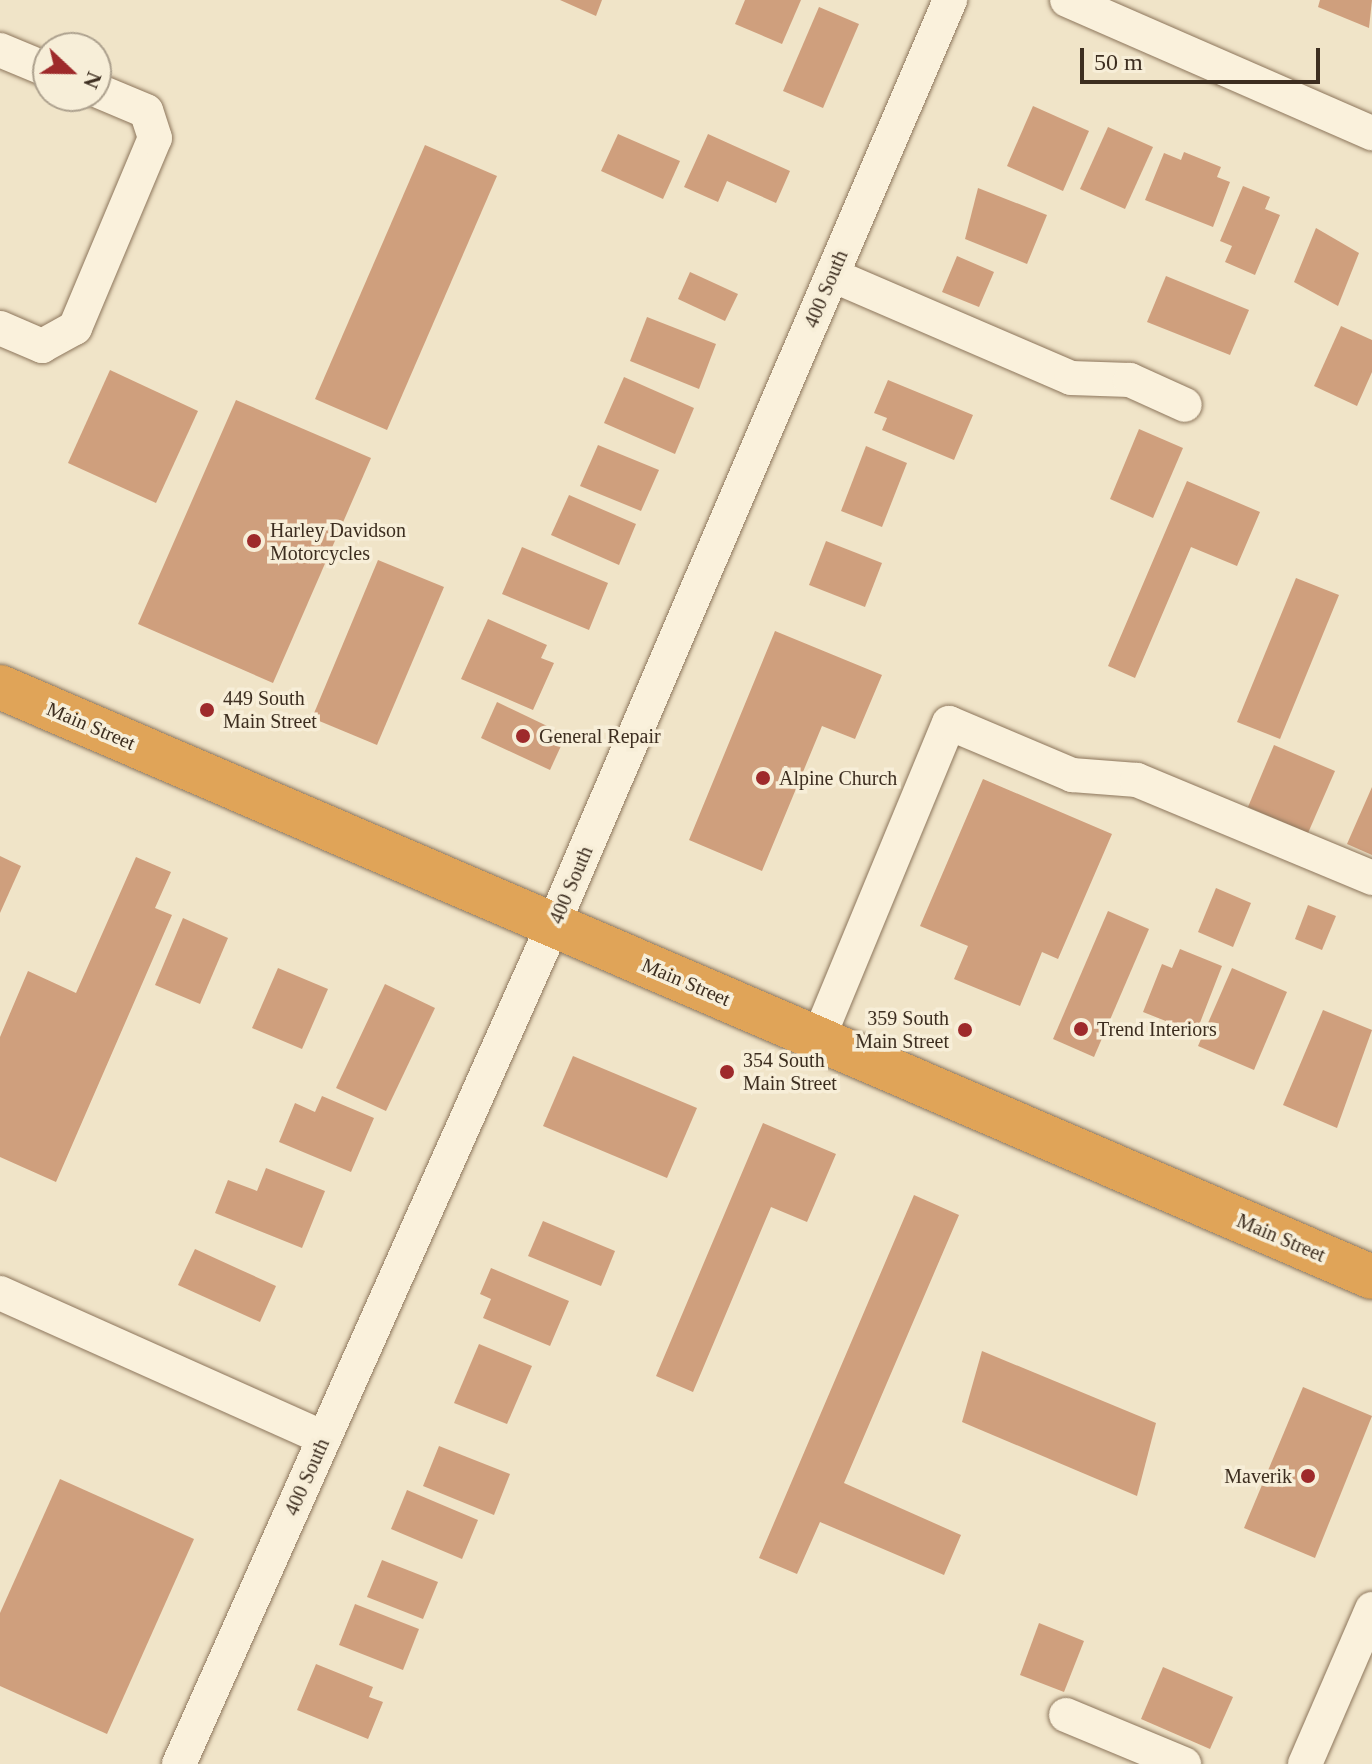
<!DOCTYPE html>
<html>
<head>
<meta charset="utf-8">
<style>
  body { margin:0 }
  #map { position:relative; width:1372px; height:1764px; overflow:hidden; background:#f0e4c8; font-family:Georgia,serif }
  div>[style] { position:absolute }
  .building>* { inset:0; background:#cf9f7d }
  .roads { filter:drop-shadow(0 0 2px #8d765c) drop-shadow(0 0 2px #8d765c) }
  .minor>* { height:34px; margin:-17px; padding:0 17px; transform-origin:17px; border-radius:17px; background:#faf1dc }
  .highway>* { height:44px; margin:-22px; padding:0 22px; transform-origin:22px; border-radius:22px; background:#e0a458 }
  .dots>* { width:22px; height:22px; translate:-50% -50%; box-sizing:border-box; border:4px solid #f7eed8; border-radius:50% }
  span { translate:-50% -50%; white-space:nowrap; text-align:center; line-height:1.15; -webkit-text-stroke:7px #f7eed8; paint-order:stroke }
  .street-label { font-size:20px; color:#3d2e20 }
  .poi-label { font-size:20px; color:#3d2e20 }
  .left { translate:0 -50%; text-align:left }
  .right { translate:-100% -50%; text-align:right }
  .north { position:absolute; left:32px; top:32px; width:80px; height:80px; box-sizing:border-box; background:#f7eed8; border:2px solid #ada18e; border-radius:50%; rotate:112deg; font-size:22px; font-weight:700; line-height:32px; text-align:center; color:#3d2e20 }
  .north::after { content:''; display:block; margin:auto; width:28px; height:36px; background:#9e2a2b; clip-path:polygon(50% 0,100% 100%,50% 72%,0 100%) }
  .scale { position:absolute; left:1080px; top:48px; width:240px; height:36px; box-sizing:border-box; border:4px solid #3d2e20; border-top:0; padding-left:10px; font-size:24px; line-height:28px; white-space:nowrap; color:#3d2e20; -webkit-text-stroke:6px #f7eed8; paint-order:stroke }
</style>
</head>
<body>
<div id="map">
  <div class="building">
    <i style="clip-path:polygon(560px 0,602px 0,596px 16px)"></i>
    <i style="clip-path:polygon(745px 0,801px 0,782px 44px,735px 24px)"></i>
    <i style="clip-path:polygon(1320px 0,1372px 0,1369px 28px,1318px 7px)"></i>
    <i style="clip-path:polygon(819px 7px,859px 24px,823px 108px,783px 91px)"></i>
    <i style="clip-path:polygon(1033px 106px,1089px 131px,1063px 191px,1007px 166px)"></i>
    <i style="clip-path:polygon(1108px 127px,1153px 147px,1125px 209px,1080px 189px)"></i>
    <i style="clip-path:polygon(618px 134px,680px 161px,663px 199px,601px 171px)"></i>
    <i style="clip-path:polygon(708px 134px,790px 171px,776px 203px,727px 181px,718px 202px,684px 187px)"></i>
    <i style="clip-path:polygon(425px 145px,497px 176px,387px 430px,315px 399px)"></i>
    <i style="clip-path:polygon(1184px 152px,1221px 167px,1217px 177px,1230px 182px,1213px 227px,1145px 200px,1164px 153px,1181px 160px)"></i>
    <i style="clip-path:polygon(1243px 186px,1270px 197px,1265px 209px,1280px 215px,1255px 275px,1225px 262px,1232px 246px,1220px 241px)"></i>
    <i style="clip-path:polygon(978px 188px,1047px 215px,1027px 264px,965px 239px)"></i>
    <i style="clip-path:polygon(1316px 228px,1359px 253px,1338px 306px,1294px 282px)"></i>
    <i style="clip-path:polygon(957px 256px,994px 272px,979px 307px,942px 292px)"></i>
    <i style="clip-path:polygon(690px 272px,738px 294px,725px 321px,678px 299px)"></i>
    <i style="clip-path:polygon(1166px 276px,1249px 310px,1230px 355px,1147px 322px)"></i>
    <i style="clip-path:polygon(647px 317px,716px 344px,699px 389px,630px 361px)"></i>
    <i style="clip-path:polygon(1341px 326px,1372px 340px,1372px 372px,1357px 406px,1314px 386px)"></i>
    <i style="clip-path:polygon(110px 370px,198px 411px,156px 503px,68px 463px)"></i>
    <i style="clip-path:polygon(624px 377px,694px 408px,675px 454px,604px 423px)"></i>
    <i style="clip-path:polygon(888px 380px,973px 415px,954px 460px,882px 430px,887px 418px,874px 413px)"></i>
    <i style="clip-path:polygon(236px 400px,371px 458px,273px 683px,138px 624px)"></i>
    <i style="clip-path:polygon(1139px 429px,1183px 448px,1153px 518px,1110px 499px)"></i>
    <i style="clip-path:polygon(598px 445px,659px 470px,641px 511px,580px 486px)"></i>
    <i style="clip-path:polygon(866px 446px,907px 463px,882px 527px,841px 511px)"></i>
    <i style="clip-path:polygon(1187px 481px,1260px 512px,1237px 566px,1191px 547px,1135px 678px,1108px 666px)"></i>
    <i style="clip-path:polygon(569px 495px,636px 524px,619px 565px,551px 535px)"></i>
    <i style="clip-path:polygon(826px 541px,882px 563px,865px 607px,809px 585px)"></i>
    <i style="clip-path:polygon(522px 547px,608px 583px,589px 630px,502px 594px)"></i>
    <i style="clip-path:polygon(378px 560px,444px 587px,377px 745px,312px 718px)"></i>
    <i style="clip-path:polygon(1296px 578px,1339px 595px,1280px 739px,1237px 722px)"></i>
    <i style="clip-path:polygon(488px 619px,547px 645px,541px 658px,554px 663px,533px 710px,461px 679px)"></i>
    <i style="clip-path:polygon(775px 631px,882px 675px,855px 739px,822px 726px,762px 871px,689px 840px)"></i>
    <i style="clip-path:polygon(497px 702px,566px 735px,550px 770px,481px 738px)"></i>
    <i style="clip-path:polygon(1274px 745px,1335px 771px,1308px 833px,1248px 807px)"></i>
    <i style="clip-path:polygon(983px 779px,1112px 834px,1058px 959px,1042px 952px,1020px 1006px,954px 979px,968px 946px,920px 926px)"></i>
    <i style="clip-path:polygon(1372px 787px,1372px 855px,1347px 844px)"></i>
    <i style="clip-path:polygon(0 856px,21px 866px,0 913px)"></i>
    <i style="clip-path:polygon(136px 857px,171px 872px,155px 908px,172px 915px,56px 1182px,0 1157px,0 1037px,28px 971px,76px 993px)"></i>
    <i style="clip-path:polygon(1216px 888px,1251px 903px,1233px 947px,1198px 932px)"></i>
    <i style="clip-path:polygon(1308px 905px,1336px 916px,1322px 950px,1295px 939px)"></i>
    <i style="clip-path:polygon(1108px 911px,1149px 929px,1094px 1057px,1053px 1039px)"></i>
    <i style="clip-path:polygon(183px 918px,228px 938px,200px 1004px,155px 985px)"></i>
    <i style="clip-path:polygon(1180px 949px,1222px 966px,1196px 1033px,1143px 1012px,1162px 964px,1172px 968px)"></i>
    <i style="clip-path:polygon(278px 968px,328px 989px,302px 1049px,252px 1028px)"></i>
    <i style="clip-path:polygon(1232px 968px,1287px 992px,1254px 1070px,1198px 1046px)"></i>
    <i style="clip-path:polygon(385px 984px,435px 1008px,386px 1111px,336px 1088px)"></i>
    <i style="clip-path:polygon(1323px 1010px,1372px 1030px,1337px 1128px,1283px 1105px)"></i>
    <i style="clip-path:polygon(573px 1056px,697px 1108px,667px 1178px,543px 1126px)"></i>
    <i style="clip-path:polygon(322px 1096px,374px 1118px,351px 1172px,279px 1142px,295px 1103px,315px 1112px)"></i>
    <i style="clip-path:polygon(763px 1123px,836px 1154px,807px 1222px,771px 1207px,693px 1392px,656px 1376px)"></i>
    <i style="clip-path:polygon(266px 1168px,325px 1191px,302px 1248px,215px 1213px,228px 1180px,257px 1191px)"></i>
    <i style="clip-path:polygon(914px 1195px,959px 1215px,844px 1483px,961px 1535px,944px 1575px,820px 1522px,797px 1574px,759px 1558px)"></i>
    <i style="clip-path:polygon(543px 1221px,615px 1251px,601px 1286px,528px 1256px)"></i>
    <i style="clip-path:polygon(195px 1249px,276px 1286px,260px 1322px,178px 1285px)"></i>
    <i style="clip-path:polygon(491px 1268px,569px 1301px,550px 1346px,483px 1318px,491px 1299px,480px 1294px)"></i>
    <i style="clip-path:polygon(479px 1344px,532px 1366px,507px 1424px,454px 1403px)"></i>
    <i style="clip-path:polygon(982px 1351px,1156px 1423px,1137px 1496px,962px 1422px)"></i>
    <i style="clip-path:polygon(1303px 1387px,1372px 1416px,1315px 1558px,1244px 1528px)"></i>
    <i style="clip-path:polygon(439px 1446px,510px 1474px,494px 1515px,423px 1486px)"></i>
    <i style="clip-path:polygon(60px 1479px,194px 1539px,107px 1734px,0 1686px,0 1613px)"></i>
    <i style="clip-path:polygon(407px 1490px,478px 1520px,462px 1559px,391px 1529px)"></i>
    <i style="clip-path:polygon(382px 1560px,438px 1582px,423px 1619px,367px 1597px)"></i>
    <i style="clip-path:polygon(355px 1604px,419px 1629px,403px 1670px,339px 1645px)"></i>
    <i style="clip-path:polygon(1039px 1623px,1084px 1641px,1064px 1692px,1020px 1675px)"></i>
    <i style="clip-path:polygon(316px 1664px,373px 1687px,369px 1697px,383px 1702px,368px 1739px,297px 1710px)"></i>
    <i style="clip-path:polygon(1163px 1667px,1233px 1697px,1210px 1749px,1141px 1719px)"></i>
  </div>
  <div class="roads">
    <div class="minor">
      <i style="left:1067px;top:0;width:333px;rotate:23.6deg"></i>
      <i style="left:0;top:50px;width:52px;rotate:22.6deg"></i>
      <i style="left:832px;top:275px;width:260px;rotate:23.3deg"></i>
      <i style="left:1071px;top:378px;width:59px;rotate:1.9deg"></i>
      <i style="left:1130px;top:380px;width:60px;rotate:24.4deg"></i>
      <i style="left:0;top:328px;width:46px;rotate:23.2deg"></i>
      <i style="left:42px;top:346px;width:38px;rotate:-29deg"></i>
      <i style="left:75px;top:328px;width:206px;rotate:-67.2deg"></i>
      <i style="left:155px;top:138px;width:28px;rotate:-108deg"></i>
      <i style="left:146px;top:111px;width:54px;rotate:-157.2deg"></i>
      <i style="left:818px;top:1039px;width:342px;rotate:-67.5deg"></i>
      <i style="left:949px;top:723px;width:134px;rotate:22.9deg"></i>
      <i style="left:1072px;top:775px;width:65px;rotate:4.4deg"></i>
      <i style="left:1137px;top:780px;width:255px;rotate:22.6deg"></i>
      <i style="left:0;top:1293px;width:355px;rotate:24.1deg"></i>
      <i style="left:1066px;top:1715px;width:128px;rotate:22.6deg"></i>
      <i style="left:179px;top:1764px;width:919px;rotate:-65.97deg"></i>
      <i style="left:553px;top:925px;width:1007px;rotate:-66.77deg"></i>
      <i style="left:1305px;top:1764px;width:169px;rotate:-66.6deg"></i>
    </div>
    <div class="highway">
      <i style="left:0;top:687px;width:1493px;rotate:23.27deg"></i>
    </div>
  </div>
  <div class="dots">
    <i style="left:254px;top:541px;background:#9e2a2b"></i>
    <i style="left:207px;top:710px;background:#9e2a2b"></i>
    <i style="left:523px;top:736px;background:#9e2a2b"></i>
    <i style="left:763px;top:778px;background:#9e2a2b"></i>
    <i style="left:1081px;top:1029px;background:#9e2a2b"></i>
    <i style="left:965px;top:1030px;background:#9e2a2b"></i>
    <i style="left:727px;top:1072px;background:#9e2a2b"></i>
    <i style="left:1308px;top:1476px;background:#9e2a2b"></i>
  </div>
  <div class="street-label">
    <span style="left:826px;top:289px;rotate:-67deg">400 South</span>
    <span style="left:91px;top:726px;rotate:23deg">Main Street</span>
    <span style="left:571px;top:885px;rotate:-67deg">400 South</span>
    <span style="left:686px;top:982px;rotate:23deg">Main Street</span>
    <span style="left:1281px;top:1238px;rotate:23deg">Main Street</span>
    <span style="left:307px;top:1477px;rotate:-66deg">400 South</span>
  </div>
  <div class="poi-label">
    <span class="left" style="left:270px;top:542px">Harley Davidson<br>Motorcycles</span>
    <span class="left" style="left:223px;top:710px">449 South<br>Main Street</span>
    <span class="left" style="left:539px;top:736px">General Repair</span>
    <span class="left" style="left:779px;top:778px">Alpine Church</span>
    <span class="right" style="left:949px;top:1030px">359 South<br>Main Street</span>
    <span class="left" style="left:1097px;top:1029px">Trend Interiors</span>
    <span class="left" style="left:743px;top:1072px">354 South<br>Main Street</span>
    <span class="right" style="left:1292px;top:1476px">Maverik</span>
  </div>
  <div class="north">N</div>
  <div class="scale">50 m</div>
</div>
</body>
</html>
